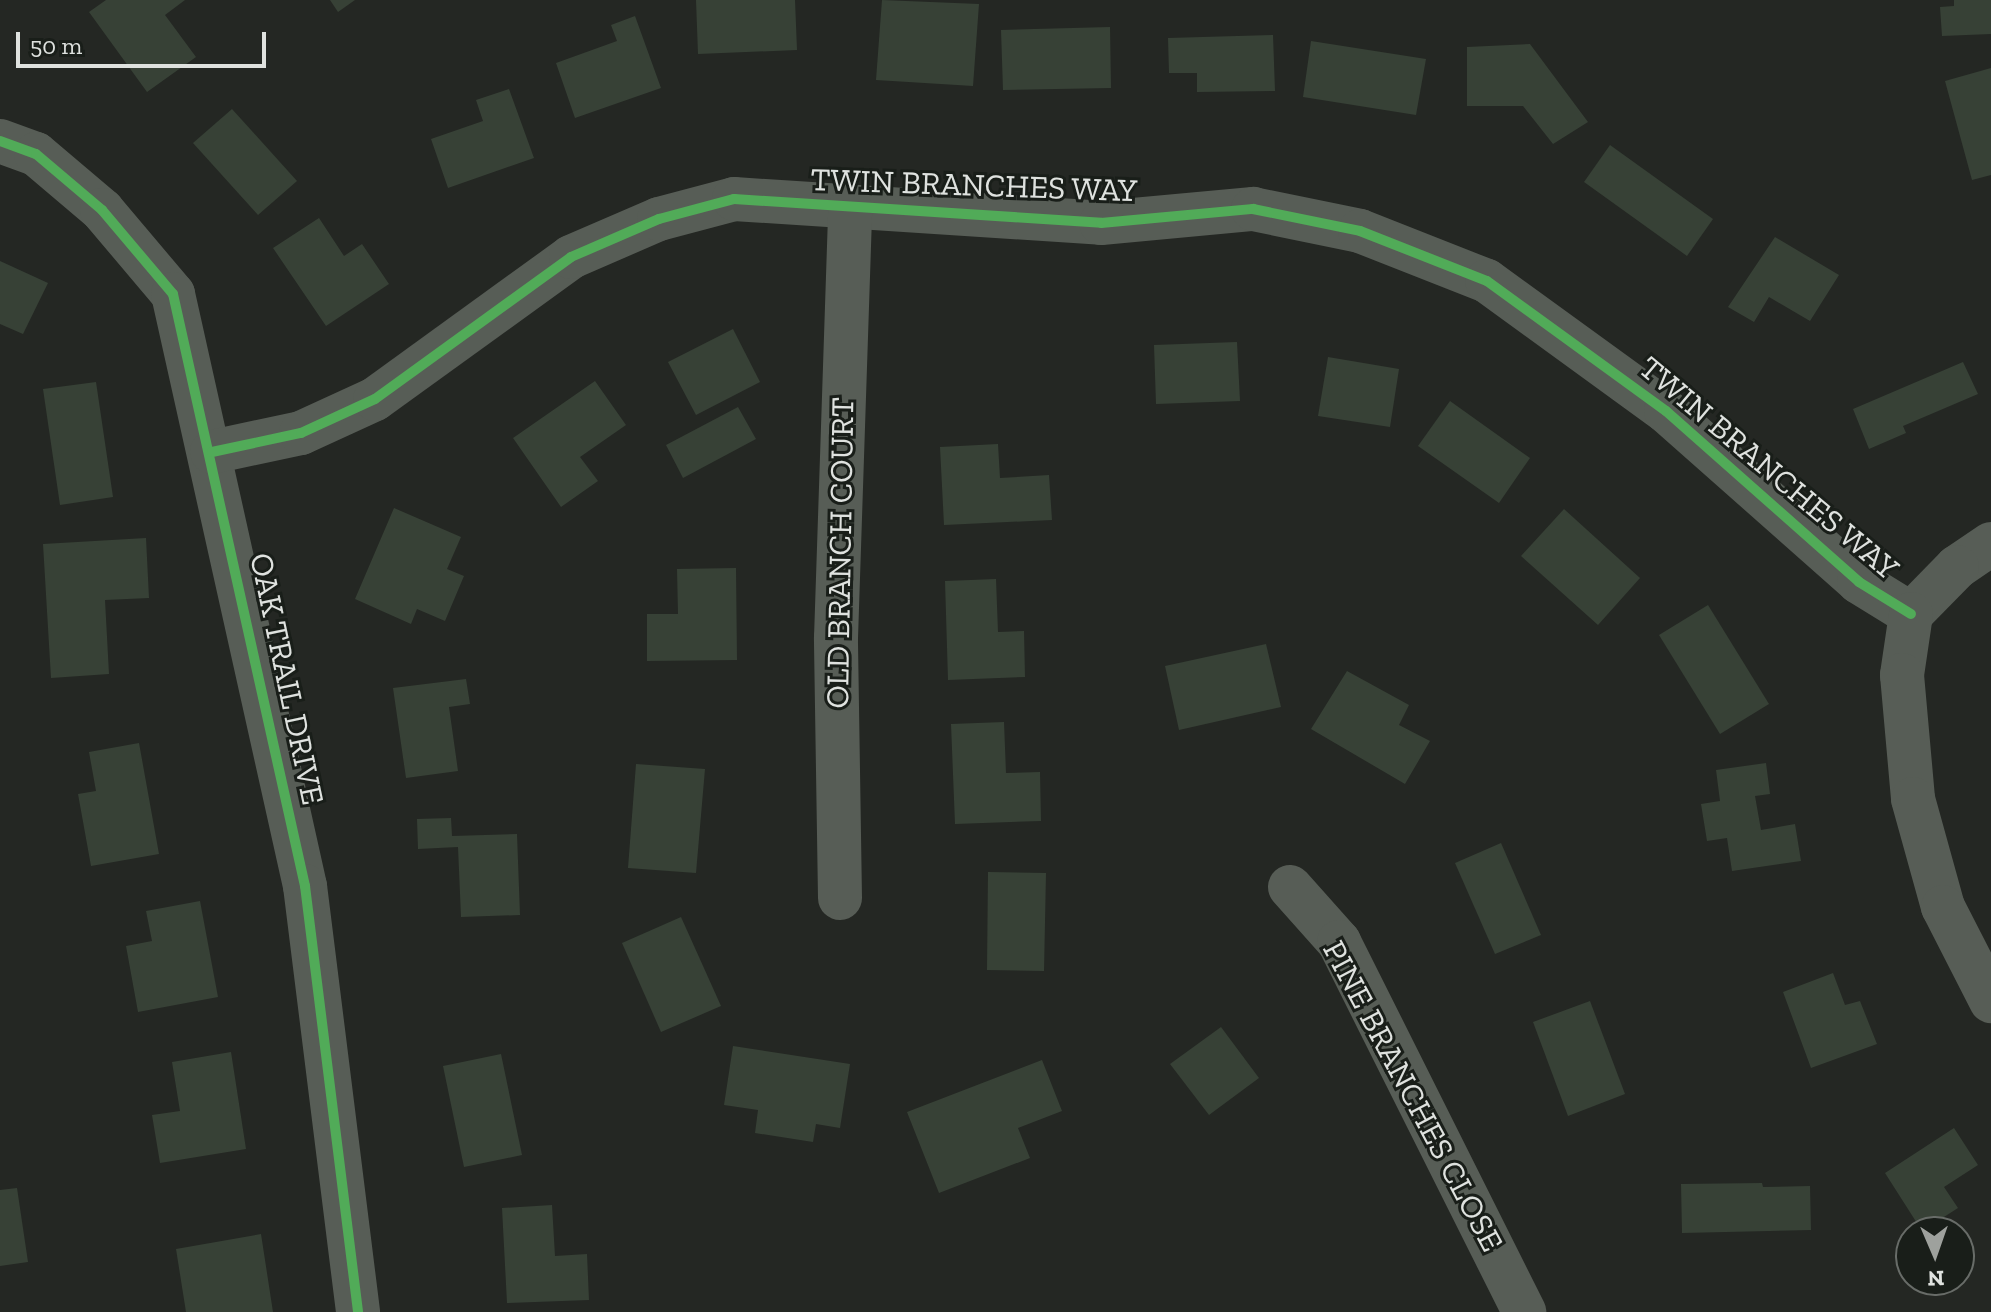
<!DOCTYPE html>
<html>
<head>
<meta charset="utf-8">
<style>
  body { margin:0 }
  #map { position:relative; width:1991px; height:1312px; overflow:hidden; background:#242723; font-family:"Zilla Slab",serif }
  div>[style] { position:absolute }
  .building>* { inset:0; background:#374136 }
  .minor>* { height:44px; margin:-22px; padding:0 22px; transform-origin:22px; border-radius:22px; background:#575d56 }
  .cycleway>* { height:10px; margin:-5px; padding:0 5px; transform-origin:5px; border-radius:5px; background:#51ab58 }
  span { translate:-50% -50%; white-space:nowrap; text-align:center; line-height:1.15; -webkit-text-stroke:6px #191e19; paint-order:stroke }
  .street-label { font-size:32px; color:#dfe2df }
  .north { position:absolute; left:1895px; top:1216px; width:80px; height:80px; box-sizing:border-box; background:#191e19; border:2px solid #686c68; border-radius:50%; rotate:178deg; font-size:22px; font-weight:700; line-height:32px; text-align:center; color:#dfe2df }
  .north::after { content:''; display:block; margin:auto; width:28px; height:36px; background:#9ea19d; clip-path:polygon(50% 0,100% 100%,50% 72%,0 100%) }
  .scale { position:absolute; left:16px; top:32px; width:250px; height:36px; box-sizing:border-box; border:4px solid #dfe2df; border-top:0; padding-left:10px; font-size:24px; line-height:28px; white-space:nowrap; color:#dfe2df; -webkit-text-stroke:6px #191e19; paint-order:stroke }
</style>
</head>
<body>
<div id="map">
  <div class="building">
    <i style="clip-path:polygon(106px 0,185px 0,165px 15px,196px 57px,147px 92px,89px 12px)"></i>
    <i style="clip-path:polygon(330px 0,355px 0,338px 12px)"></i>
    <i style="clip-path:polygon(696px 0,795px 0,797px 50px,698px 54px)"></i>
    <i style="clip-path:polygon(882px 0,979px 4px,973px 86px,876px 80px)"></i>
    <i style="clip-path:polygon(1954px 0,1991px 0,1991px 34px,1942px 36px,1940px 7px,1954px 6px)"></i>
    <i style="clip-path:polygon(635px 16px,661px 88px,575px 118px,556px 63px,617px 41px,611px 25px)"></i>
    <i style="clip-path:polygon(1110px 27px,1111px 88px,1003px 90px,1001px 30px)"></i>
    <i style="clip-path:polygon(1273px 35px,1275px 91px,1197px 92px,1197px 73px,1169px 73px,1168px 38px)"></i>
    <i style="clip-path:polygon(1311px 41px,1426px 59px,1416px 115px,1303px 97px)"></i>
    <i style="clip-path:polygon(1530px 44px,1588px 122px,1553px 144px,1523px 106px,1467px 106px,1467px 47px)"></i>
    <i style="clip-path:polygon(1991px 68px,1991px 175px,1972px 180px,1945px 81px)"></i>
    <i style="clip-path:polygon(509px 89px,534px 158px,448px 188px,431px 139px,483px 121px,476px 100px)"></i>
    <i style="clip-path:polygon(232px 109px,297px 181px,258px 215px,193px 143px)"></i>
    <i style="clip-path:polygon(1610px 145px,1713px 219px,1687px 256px,1584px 182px)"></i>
    <i style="clip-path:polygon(319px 218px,344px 256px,362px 244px,389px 284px,326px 326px,273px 248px)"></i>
    <i style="clip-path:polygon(1775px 237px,1839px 275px,1810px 321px,1769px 297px,1754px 322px,1728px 307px)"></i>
    <i style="clip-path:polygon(0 261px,48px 283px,23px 334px,0 324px)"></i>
    <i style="clip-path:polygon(733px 329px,760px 382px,696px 415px,668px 362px)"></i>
    <i style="clip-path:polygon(1237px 342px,1240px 401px,1156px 404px,1154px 345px)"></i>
    <i style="clip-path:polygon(1328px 357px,1399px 369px,1390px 427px,1318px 416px)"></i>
    <i style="clip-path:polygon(1963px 362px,1978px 394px,1903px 426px,1906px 433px,1869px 449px,1853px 409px)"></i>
    <i style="clip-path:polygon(595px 381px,626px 425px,580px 457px,598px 481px,561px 507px,513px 438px)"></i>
    <i style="clip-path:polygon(96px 382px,113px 497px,60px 505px,43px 389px)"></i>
    <i style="clip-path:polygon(1450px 401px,1530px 458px,1499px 503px,1418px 446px)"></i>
    <i style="clip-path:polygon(738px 407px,756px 439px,683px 478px,666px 445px)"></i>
    <i style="clip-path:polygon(998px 444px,1000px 478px,1049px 475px,1052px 520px,944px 525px,940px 447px)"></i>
    <i style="clip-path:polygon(394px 508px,461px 537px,447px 569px,464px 576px,445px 621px,417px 609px,411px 624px,355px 599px)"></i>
    <i style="clip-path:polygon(1564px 509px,1640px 578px,1598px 625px,1521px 556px)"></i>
    <i style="clip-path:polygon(146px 538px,149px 598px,105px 600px,109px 674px,51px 678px,43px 544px)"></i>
    <i style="clip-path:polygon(736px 568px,737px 660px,647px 661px,647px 614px,678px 614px,677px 569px)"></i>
    <i style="clip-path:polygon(996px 579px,998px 632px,1024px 631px,1025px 677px,948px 680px,945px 581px)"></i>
    <i style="clip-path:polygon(1708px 605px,1769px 704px,1720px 734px,1659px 635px)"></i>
    <i style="clip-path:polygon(1266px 644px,1281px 707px,1179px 730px,1165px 666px)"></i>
    <i style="clip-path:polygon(1347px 671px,1409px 705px,1399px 725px,1430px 741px,1405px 784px,1311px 729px)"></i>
    <i style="clip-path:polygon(466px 679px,470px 704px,449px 707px,458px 771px,406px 778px,393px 688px)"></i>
    <i style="clip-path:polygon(1004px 722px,1006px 773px,1040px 772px,1041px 821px,955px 824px,951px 724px)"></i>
    <i style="clip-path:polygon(139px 743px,159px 854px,91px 866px,78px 794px,96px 791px,89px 752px)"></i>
    <i style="clip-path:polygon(1766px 763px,1770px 794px,1755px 796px,1761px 830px,1795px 824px,1801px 861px,1732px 871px,1727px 838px,1707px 841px,1701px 804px,1720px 801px,1716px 770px)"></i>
    <i style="clip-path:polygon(636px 764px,705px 769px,696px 873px,628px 868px)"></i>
    <i style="clip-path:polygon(451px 818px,452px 836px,517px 834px,520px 915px,461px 917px,458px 847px,418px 849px,417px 819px)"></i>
    <i style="clip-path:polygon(1501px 843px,1541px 935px,1495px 954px,1455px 863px)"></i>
    <i style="clip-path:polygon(988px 872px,1046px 873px,1044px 971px,987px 970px)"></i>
    <i style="clip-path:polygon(200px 901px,218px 997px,138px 1012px,126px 946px,152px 941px,146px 911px)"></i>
    <i style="clip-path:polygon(681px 917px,721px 1006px,661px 1032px,622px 943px)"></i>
    <i style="clip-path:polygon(1833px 973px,1845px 1005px,1860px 1001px,1877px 1044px,1811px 1068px,1783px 992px)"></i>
    <i style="clip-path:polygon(1590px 1001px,1625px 1094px,1568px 1116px,1533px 1022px)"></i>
    <i style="clip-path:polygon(1221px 1027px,1259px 1078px,1209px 1115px,1170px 1064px)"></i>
    <i style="clip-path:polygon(733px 1046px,850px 1064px,840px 1128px,816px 1124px,813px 1142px,755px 1133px,758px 1110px,724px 1105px)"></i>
    <i style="clip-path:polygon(231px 1052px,246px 1149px,160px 1163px,152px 1115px,180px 1111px,172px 1062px)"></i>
    <i style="clip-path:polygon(501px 1054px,522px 1155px,464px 1167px,443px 1066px)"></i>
    <i style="clip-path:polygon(1042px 1060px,1062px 1111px,1018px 1128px,1030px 1158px,939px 1193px,907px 1112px)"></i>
    <i style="clip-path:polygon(1954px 1128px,1978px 1165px,1944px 1187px,1958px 1208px,1922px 1231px,1885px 1173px)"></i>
    <i style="clip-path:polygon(1762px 1183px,1763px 1187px,1810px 1186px,1811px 1230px,1682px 1233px,1681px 1184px)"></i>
    <i style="clip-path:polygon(17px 1188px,28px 1262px,0 1266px,0 1190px)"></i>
    <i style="clip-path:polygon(552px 1205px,555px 1256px,587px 1254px,589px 1300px,507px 1303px,502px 1208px)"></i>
    <i style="clip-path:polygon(261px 1234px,273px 1312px,186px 1312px,176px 1249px)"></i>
  </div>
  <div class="minor">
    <i style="left:0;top:141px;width:38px;rotate:20deg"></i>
    <i style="left:36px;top:154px;width:87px;rotate:40.3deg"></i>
    <i style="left:102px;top:210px;width:110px;rotate:49.8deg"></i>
    <i style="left:173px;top:294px;width:607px;rotate:77.43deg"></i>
    <i style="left:305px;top:886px;width:429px;rotate:82.9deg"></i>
    <i style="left:212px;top:452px;width:91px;rotate:-12.1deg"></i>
    <i style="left:301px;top:433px;width:81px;rotate:-24.7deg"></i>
    <i style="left:375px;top:399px;width:242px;rotate:-35.9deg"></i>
    <i style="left:571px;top:257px;width:96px;rotate:-23.4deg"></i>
    <i style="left:659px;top:219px;width:78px;rotate:-14.9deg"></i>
    <i style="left:734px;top:199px;width:368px;rotate:3.7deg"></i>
    <i style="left:1101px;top:223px;width:153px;rotate:-5.3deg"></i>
    <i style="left:1253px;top:209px;width:109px;rotate:11.6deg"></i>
    <i style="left:1360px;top:231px;width:136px;rotate:21.5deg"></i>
    <i style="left:1487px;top:281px;width:221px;rotate:36deg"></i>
    <i style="left:1666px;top:411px;width:258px;rotate:41.5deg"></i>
    <i style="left:1859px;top:582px;width:61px;rotate:31.6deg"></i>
    <i style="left:1991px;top:544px;width:41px;rotate:145.9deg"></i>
    <i style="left:1957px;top:567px;width:66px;rotate:134.4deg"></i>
    <i style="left:1911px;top:614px;width:62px;rotate:98.4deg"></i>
    <i style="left:1902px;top:675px;width:124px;rotate:84.9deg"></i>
    <i style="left:1913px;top:799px;width:112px;rotate:74.5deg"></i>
    <i style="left:1943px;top:907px;width:106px;rotate:62.9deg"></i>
    <i style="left:1290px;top:887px;width:74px;rotate:48.3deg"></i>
    <i style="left:1339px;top:942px;width:414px;rotate:63.4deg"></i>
    <i style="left:840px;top:898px;width:260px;rotate:-90.9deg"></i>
    <i style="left:836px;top:638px;width:430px;rotate:-88.1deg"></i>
  </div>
  <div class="cycleway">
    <i style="left:0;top:141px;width:38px;rotate:20deg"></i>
    <i style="left:36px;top:154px;width:87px;rotate:40.3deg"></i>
    <i style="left:102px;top:210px;width:110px;rotate:49.8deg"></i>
    <i style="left:173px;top:294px;width:607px;rotate:77.43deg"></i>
    <i style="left:305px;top:886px;width:429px;rotate:82.9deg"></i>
    <i style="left:212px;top:452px;width:91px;rotate:-12.1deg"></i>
    <i style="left:301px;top:433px;width:81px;rotate:-24.7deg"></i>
    <i style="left:375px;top:399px;width:242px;rotate:-35.9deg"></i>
    <i style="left:571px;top:257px;width:96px;rotate:-23.4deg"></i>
    <i style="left:659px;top:219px;width:78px;rotate:-14.9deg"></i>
    <i style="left:734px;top:199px;width:368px;rotate:3.7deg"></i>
    <i style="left:1101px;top:223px;width:153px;rotate:-5.3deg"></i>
    <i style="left:1253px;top:209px;width:109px;rotate:11.6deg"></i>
    <i style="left:1360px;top:231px;width:136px;rotate:21.5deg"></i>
    <i style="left:1487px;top:281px;width:221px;rotate:36deg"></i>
    <i style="left:1666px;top:411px;width:258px;rotate:41.5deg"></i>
    <i style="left:1859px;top:582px;width:61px;rotate:31.6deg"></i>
  </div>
  <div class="street-label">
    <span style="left:974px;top:185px;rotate:2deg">TWIN BRANCHES WAY</span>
    <span style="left:1769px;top:468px;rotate:40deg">TWIN BRANCHES WAY</span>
    <span style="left:840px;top:553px;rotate:-89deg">OLD BRANCH COURT</span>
    <span style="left:287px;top:679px;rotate:78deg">OAK TRAIL DRIVE</span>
    <span style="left:1413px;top:1096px;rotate:62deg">PINE BRANCHES CLOSE</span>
  </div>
  <div class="north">N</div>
  <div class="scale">50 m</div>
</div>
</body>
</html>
